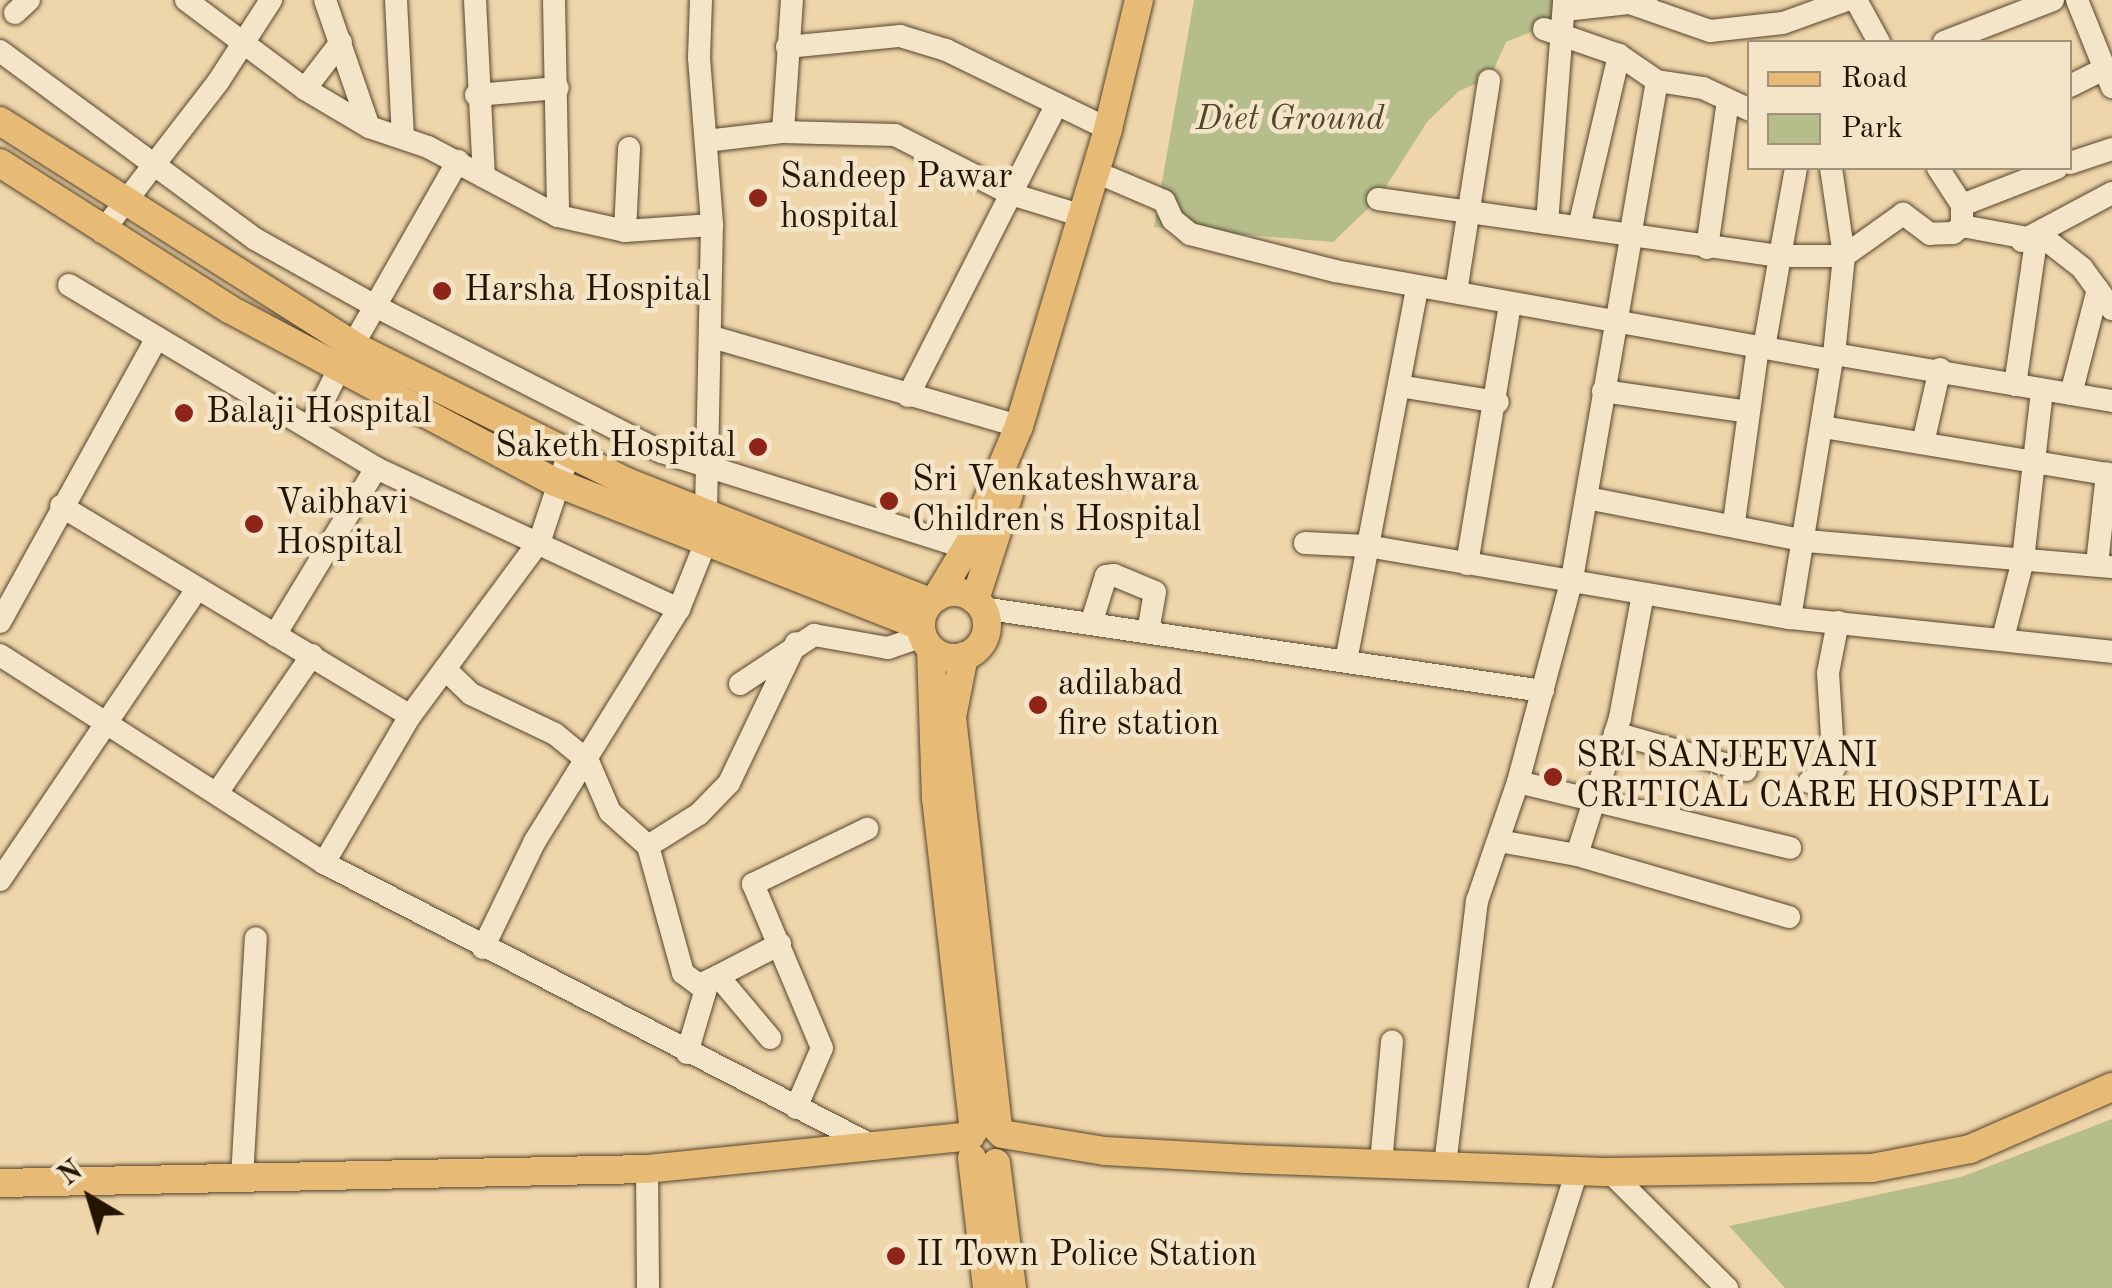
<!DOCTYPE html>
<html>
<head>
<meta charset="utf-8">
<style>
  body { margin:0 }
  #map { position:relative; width:2112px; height:1288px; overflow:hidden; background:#eed5aa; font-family:"Old Standard TT",serif }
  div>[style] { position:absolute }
  .green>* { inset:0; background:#b5be8b }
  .roads { filter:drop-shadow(0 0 2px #56442b) drop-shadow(0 0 2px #56442b) }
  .minor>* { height:22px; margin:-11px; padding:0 11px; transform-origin:11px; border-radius:11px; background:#f4e4c8 }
  .major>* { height:28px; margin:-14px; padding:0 14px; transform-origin:14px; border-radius:14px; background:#e7ba75 }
  .major>.ring { margin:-14px; padding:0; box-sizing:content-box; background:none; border:28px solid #e7ba75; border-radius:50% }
  .dots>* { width:28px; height:28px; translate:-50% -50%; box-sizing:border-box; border:5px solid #f4e4c8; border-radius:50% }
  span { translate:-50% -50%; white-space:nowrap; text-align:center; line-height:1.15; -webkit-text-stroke:9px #f4e4c8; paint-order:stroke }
  .park-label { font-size:35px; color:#50472a; font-style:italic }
  .poi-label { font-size:35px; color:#241401 }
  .left { translate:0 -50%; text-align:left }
  .right { translate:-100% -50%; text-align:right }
  .legend { position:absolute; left:1747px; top:40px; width:325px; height:130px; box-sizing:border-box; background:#f4e4c8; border:2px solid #a19178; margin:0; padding:12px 18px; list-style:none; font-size:30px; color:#241401 }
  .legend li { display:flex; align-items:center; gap:20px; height:50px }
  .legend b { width:50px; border:2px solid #a19178 }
  .north { position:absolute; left:40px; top:1148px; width:100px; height:100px; -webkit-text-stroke:8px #f4e4c8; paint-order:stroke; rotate:322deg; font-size:28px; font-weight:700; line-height:40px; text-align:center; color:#241401 }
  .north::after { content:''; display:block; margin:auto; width:35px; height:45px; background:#241401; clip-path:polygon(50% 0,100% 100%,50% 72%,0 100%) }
</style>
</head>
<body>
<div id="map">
  <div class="green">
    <i style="clip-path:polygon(1194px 0,1560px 0,1563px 8px,1541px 28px,1506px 42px,1490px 78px,1459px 91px,1427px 122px,1378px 199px,1333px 242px,1154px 227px)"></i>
    <i style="clip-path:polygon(2112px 1119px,2112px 1288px,1785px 1288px,1729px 1226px,1961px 1177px)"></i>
  </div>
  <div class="roads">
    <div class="minor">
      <i style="left:186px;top:0;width:149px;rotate:36.8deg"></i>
      <i style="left:305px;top:89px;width:74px;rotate:30.7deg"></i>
      <i style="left:369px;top:127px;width:62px;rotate:18.7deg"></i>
      <i style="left:428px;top:147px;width:147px;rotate:28deg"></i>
      <i style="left:558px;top:216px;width:69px;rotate:12.6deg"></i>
      <i style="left:625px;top:231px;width:83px;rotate:-87.2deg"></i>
      <i style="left:325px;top:0;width:134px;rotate:70.9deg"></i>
      <i style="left:396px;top:0;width:136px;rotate:87.1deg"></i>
      <i style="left:475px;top:0;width:177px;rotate:87.1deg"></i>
      <i style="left:554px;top:0;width:216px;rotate:88.9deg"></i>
      <i style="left:701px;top:0;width:58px;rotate:92deg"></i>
      <i style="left:699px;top:58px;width:168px;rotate:85.5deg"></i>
      <i style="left:712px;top:225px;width:288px;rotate:91.2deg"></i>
      <i style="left:1856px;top:0;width:48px;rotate:61.3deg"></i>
      <i style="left:2077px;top:0;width:94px;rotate:68.1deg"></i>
      <i style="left:1633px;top:4px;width:82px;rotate:19.3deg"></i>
      <i style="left:1710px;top:31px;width:73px;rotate:-6.3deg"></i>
      <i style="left:1783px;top:23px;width:68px;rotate:-19.8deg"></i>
      <i style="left:1565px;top:10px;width:82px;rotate:-6.3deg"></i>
      <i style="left:15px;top:13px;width:19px;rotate:-43deg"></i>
      <i style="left:1544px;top:29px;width:79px;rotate:19.1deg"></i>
      <i style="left:1619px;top:55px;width:46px;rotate:34.4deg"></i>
      <i style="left:1657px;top:81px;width:47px;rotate:8.7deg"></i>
      <i style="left:1703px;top:88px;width:52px;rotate:25.1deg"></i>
      <i style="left:1944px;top:42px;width:117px;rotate:-21.1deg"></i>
      <i style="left:787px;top:47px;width:114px;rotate:-5.6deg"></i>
      <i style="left:900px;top:36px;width:48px;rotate:16.9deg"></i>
      <i style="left:946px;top:50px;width:180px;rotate:26deg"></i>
      <i style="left:0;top:51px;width:317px;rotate:36.4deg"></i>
      <i style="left:255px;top:239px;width:137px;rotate:29.2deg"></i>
      <i style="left:375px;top:306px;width:322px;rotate:27deg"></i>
      <i style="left:662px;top:452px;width:320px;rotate:17.5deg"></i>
      <i style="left:2070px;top:86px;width:40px;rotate:-26.6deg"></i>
      <i style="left:305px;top:89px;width:59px;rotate:-52.5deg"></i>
      <i style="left:476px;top:95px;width:82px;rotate:-4.9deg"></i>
      <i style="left:783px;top:132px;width:132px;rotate:-86.1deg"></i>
      <i style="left:706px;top:141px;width:78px;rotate:-6.7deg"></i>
      <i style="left:783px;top:132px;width:112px;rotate:1.5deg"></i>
      <i style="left:895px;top:135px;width:130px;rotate:27deg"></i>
      <i style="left:1011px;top:194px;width:75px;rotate:17deg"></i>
      <i style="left:2070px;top:163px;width:44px;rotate:-18.4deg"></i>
      <i style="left:1938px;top:168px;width:44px;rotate:57deg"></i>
      <i style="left:1962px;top:205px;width:21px;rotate:90deg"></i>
      <i style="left:1962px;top:226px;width:11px;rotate:142deg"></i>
      <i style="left:1953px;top:233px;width:23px;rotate:178deg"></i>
      <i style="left:1930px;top:234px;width:34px;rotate:-143deg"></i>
      <i style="left:1903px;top:214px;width:72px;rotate:144.6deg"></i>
      <i style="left:1844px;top:256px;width:99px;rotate:95.8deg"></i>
      <i style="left:1834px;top:354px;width:282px;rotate:9.6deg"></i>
      <i style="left:1110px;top:178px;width:59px;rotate:23.1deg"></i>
      <i style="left:1164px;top:201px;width:21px;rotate:65deg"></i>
      <i style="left:1173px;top:220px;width:22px;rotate:39deg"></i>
      <i style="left:1190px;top:234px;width:150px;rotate:14.3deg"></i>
      <i style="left:1335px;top:271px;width:505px;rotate:10.15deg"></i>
      <i style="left:1832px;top:360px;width:6px;rotate:-72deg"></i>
      <i style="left:1378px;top:199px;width:406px;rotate:8.1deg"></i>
      <i style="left:1780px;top:256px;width:89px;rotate:-79.7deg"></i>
      <i style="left:1962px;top:205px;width:102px;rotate:-21.3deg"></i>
      <i style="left:1547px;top:223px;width:224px;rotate:-85.6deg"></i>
      <i style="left:1962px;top:226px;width:88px;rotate:10.4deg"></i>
      <i style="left:2049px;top:242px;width:42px;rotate:38.2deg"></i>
      <i style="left:2082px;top:268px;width:51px;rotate:53.8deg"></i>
      <i style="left:1579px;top:227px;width:177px;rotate:-76.9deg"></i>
      <i style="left:625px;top:231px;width:87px;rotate:-3.9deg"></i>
      <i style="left:102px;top:232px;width:190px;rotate:-52.3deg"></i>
      <i style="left:218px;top:82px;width:98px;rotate:-57.1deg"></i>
      <i style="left:1630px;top:237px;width:158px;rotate:-80.2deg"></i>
      <i style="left:2022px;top:241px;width:102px;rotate:-28.1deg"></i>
      <i style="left:1707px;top:248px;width:148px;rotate:-81.9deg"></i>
      <i style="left:69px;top:285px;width:357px;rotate:30.8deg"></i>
      <i style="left:376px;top:468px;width:334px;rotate:25deg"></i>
      <i style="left:1456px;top:292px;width:214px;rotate:-81.1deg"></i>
      <i style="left:712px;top:337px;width:320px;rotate:16.2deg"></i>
      <i style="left:353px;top:345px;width:212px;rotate:-60.3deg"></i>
      <i style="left:1764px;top:348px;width:93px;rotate:-80.1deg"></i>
      <i style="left:1780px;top:256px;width:64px"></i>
      <i style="left:1844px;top:256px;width:89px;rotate:-98.4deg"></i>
      <i style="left:2015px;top:385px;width:146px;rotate:-81.7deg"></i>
      <i style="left:1399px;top:386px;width:100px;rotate:9.2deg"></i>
      <i style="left:1603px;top:391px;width:147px;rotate:8.2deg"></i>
      <i style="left:2071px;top:394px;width:108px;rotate:-75.6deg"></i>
      <i style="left:908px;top:396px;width:323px;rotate:-63deg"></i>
      <i style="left:311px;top:425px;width:60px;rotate:-63.4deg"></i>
      <i style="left:1823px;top:427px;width:293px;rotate:9.4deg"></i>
      <i style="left:1923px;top:443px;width:76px;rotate:-77.1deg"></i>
      <i style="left:1587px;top:498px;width:223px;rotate:11.1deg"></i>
      <i style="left:1806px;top:541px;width:307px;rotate:4.9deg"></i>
      <i style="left:61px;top:506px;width:407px;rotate:31deg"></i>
      <i style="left:1734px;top:522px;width:177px;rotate:-82.2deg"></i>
      <i style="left:1305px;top:543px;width:62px;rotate:2.8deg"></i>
      <i style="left:1367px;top:546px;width:429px;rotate:9.7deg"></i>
      <i style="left:1790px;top:618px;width:324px;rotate:6deg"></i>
      <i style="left:1467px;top:564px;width:264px;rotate:-80.6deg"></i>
      <i style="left:2097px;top:564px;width:91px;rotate:-83.7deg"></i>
      <i style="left:982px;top:608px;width:567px;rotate:8.42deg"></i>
      <i style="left:1790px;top:618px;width:261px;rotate:-80.8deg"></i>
      <i style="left:0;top:622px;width:321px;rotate:-61.1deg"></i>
      <i style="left:1091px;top:624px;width:50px;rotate:-72.6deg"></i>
      <i style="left:1106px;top:576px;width:8px;rotate:-7deg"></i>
      <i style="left:1114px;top:575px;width:44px;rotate:22.5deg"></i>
      <i style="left:1155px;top:592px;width:41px;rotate:99.9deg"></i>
      <i style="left:275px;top:635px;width:195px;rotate:-58.8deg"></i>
      <i style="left:2003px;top:638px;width:81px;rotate:-75.6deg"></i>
      <i style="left:2023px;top:560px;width:170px;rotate:-83.6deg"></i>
      <i style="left:0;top:655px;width:385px;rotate:32.7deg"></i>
      <i style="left:324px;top:863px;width:618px;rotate:27.27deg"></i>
      <i style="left:1346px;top:661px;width:380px;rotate:-79.2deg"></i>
      <i style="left:445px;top:669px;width:36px;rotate:44deg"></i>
      <i style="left:471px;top:694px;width:93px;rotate:25.5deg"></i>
      <i style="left:555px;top:734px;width:43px;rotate:39.3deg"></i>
      <i style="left:588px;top:761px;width:56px;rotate:66.7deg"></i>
      <i style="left:610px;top:812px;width:51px;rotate:41.8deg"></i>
      <i style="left:648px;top:846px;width:132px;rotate:74.6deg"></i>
      <i style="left:683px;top:973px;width:20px;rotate:37deg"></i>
      <i style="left:699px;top:985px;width:21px;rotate:-25deg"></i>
      <i style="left:718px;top:976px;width:81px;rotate:50deg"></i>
      <i style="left:740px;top:684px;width:89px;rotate:-33.5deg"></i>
      <i style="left:814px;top:635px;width:75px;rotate:10deg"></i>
      <i style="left:888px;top:648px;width:37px;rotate:-19deg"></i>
      <i style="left:1615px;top:733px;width:136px;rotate:15.8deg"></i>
      <i style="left:1518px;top:782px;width:280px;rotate:13.6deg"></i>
      <i style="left:1809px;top:782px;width:29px;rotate:-29deg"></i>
      <i style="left:1834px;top:768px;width:95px;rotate:-93.6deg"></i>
      <i style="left:1828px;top:673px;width:52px;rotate:-78.9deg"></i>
      <i style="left:219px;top:790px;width:164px;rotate:-55.4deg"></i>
      <i style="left:1499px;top:841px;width:79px;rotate:10.2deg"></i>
      <i style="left:1577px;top:855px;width:221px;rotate:16.3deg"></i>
      <i style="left:648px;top:846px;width:60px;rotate:-32.1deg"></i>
      <i style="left:699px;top:814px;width:43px;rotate:-45.9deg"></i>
      <i style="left:729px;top:783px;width:155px;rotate:-64.4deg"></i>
      <i style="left:1577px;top:855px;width:144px;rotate:-72.6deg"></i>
      <i style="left:1620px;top:718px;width:126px;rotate:-79.5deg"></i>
      <i style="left:324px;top:863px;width:170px;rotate:-59.7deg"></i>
      <i style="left:410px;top:716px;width:219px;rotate:-53.5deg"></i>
      <i style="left:540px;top:540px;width:92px;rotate:-71.6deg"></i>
      <i style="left:0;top:880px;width:351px;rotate:-55.9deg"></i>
      <i style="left:483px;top:948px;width:119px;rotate:-64.1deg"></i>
      <i style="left:535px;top:841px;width:273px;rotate:-58.2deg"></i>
      <i style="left:679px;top:609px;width:70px;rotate:-68.2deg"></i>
      <i style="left:718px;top:976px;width:70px;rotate:-27.3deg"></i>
      <i style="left:687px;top:1053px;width:74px;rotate:-73.5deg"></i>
      <i style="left:796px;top:1108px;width:65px;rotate:-66.6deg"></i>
      <i style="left:822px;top:1048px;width:178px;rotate:-112.8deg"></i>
      <i style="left:753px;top:884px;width:127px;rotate:-25.8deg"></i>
      <i style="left:1381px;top:1163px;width:122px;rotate:-84.8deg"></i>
      <i style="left:1445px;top:1165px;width:266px;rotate:-83.1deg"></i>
      <i style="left:1477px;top:901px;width:126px;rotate:-71deg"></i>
      <i style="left:1518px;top:782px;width:210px;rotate:-75.1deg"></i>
      <i style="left:1572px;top:579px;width:348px;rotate:-80.2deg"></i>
      <i style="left:647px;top:1169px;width:119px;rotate:89.5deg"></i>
      <i style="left:1610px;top:1172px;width:165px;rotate:44.8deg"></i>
      <i style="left:242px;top:1178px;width:240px;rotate:-86.7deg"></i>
      <i style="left:1540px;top:1288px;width:123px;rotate:-72.5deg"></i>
    </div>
    <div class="major">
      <i style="left:0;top:121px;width:424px;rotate:32.4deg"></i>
      <i style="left:358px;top:348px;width:301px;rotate:26.5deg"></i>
      <i style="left:627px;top:482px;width:326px;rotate:21.6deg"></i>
      <i style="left:0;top:163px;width:272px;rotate:32.5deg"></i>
      <i style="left:229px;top:309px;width:369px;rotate:28deg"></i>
      <i style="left:555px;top:482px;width:392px;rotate:21.5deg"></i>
      <i class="ring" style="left:921px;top:592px;width:38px;height:38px"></i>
      <i style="left:937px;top:597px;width:64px;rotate:-59deg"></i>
      <i style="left:970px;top:542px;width:126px;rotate:-67.1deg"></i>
      <i style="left:1019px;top:426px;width:310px;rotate:-73.3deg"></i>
      <i style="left:1108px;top:129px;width:133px;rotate:-76.5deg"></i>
      <i style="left:975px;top:600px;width:111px;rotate:-72.2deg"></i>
      <i style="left:931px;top:649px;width:149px;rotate:88.1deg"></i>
      <i style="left:936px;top:798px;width:335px;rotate:83.5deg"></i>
      <i style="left:964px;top:656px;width:62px;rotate:101.1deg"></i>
      <i style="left:952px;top:717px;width:416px;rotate:83.6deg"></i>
      <i style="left:1002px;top:1134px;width:104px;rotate:9.4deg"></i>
      <i style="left:1105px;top:1151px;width:142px;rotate:3.2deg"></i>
      <i style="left:1247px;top:1159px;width:363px;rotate:2.1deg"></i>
      <i style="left:1610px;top:1172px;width:262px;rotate:-0.9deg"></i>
      <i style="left:1872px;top:1168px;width:100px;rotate:-11deg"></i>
      <i style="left:1970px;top:1149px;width:155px;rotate:-23.6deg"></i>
      <i style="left:972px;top:1158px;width:131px;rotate:83.4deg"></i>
      <i style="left:996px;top:1163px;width:126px;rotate:82.7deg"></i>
      <i style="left:0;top:1183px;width:647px;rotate:-1.24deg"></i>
      <i style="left:647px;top:1169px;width:325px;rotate:-5.8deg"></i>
    </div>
  </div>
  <div class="dots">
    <i style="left:758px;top:198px;background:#8f2418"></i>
    <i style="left:442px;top:291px;background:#8f2418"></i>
    <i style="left:184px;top:413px;background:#8f2418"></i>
    <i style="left:758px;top:447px;background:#8f2418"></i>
    <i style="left:889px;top:501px;background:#8f2418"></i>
    <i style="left:254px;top:524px;background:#8f2418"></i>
    <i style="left:1038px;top:705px;background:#8f2418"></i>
    <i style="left:1553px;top:777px;background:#8f2418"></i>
    <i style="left:896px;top:1256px;background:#8f2418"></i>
  </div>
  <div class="park-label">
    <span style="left:1290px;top:120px">Diet Ground</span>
  </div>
  <div class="poi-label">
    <span class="left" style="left:780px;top:198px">Sandeep Pawar<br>hospital</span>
    <span class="left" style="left:464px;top:291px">Harsha Hospital</span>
    <span class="left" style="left:206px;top:413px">Balaji Hospital</span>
    <span class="right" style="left:736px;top:447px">Saketh Hospital</span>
    <span class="left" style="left:912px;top:501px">Sri Venkateshwara<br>Children's Hospital</span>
    <span class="left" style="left:276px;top:524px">Vaibhavi<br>Hospital</span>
    <span class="left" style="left:1058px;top:705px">adilabad<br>fire station</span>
    <span class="left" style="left:1576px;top:777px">SRI SANJEEVANI<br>CRITICAL CARE HOSPITAL</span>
    <span class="left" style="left:916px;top:1256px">II Town Police Station</span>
  </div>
  <ul class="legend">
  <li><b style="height:12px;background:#e7ba75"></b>Road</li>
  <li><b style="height:28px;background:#b5be8b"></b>Park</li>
  </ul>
  <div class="north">N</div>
</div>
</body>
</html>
